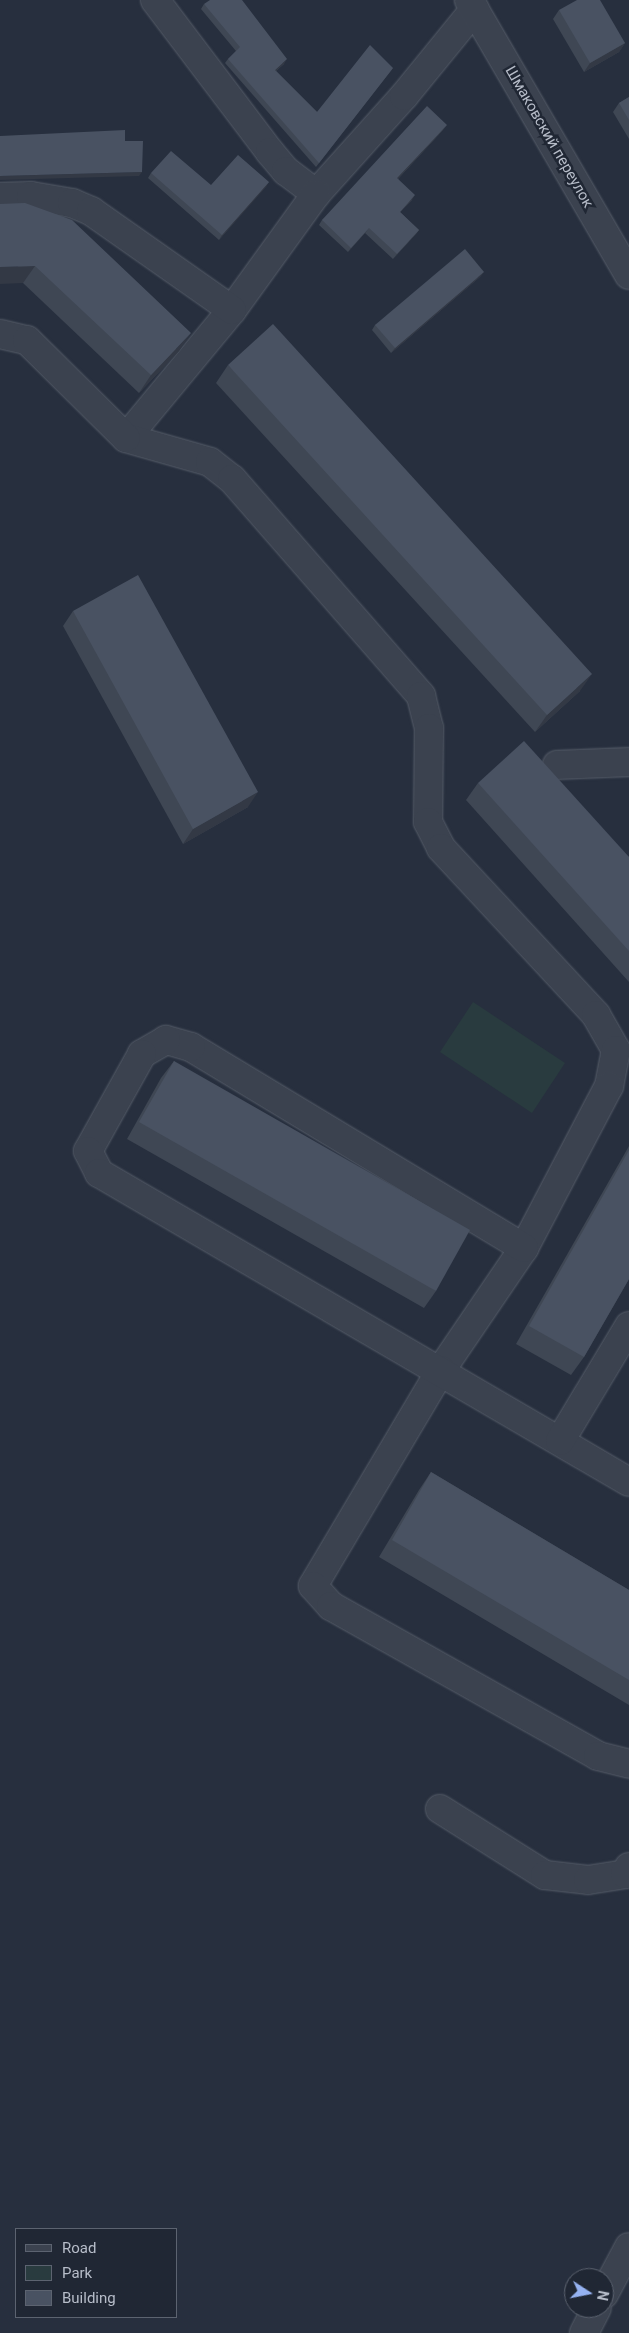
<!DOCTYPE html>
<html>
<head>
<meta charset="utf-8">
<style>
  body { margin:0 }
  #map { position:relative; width:629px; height:2333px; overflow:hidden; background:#272f3e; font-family:Roboto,sans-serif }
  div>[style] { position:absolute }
  .green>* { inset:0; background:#293b3f }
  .roads { filter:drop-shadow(0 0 1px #565d69) drop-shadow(0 0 1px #565d69) }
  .minor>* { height:28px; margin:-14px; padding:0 14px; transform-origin:14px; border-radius:14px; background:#3b424f }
  .wall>* { inset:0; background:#3f4754 }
  .shaded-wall>* { inset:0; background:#333945 }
  .building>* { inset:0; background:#495262 }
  span { translate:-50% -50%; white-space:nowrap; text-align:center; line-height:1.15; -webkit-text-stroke:5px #202734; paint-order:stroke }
  .street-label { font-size:15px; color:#b7bdc9 }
  .legend { position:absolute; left:15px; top:2228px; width:162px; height:90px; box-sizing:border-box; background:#202734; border:1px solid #5c6370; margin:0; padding:6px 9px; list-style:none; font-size:15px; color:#b7bdc9 }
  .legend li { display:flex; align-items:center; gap:10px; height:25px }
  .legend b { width:25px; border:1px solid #5c6370 }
  .north { position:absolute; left:564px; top:2268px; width:50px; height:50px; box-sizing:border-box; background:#202734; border:1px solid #5c6370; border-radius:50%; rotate:101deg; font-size:14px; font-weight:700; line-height:20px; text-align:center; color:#b7bdc9 }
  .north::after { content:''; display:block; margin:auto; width:18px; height:22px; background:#95b2f1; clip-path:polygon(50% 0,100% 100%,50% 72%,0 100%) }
</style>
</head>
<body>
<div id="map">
  <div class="green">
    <i style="clip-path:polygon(473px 1002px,565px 1063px,532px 1113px,440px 1052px)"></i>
  </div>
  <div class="roads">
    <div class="minor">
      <i style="left:155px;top:0;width:191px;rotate:52.9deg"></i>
      <i style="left:270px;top:152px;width:25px;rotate:50deg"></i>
      <i style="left:286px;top:171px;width:38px;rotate:37deg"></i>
      <i style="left:316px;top:194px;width:132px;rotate:-48.1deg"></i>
      <i style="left:404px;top:96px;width:112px;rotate:-50.8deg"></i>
      <i style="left:469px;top:0;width:318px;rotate:59.8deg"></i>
      <i style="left:316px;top:194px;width:143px;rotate:125.9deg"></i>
      <i style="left:232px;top:310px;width:166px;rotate:129.6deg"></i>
      <i style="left:126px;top:438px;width:87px;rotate:15.9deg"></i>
      <i style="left:210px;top:462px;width:28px;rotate:38deg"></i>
      <i style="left:232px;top:479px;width:288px;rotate:48.9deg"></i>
      <i style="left:421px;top:696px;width:33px;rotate:76deg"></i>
      <i style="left:429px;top:728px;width:94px;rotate:90.6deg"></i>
      <i style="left:428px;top:822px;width:29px;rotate:63deg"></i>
      <i style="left:441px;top:848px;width:228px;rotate:47.1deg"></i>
      <i style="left:596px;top:1015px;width:40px;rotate:60.3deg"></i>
      <i style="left:616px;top:1050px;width:37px;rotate:101deg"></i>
      <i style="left:609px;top:1086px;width:183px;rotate:117.7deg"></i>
      <i style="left:524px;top:1248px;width:148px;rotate:124.2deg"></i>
      <i style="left:441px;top:1370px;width:251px;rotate:120.7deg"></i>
      <i style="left:313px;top:1586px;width:27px;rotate:48deg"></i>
      <i style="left:331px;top:1606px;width:306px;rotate:29.3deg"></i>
      <i style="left:598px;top:1756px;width:32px;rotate:14deg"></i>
      <i style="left:0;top:197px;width:31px;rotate:-2deg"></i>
      <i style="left:31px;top:196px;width:42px;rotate:9.7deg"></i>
      <i style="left:72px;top:203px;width:21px;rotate:23deg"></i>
      <i style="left:91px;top:211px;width:172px;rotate:35.1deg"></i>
      <i style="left:0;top:334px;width:28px;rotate:13deg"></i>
      <i style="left:27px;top:340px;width:139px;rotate:44.7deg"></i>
      <i style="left:557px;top:765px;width:72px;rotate:-2.4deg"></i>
      <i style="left:524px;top:1248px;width:389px;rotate:-148.9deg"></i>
      <i style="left:191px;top:1047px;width:26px;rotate:-164deg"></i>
      <i style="left:166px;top:1040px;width:28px;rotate:150deg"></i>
      <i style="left:142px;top:1054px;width:111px;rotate:119.1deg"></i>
      <i style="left:88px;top:1151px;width:25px;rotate:63deg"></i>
      <i style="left:99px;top:1173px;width:613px;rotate:30.24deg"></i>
      <i style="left:560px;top:1441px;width:134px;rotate:-59deg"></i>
      <i style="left:440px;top:1809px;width:124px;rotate:32.2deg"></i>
      <i style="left:545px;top:1875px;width:43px;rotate:6.6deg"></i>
      <i style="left:588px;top:1880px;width:37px;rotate:-9deg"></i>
      <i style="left:625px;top:1874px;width:8px;rotate:-60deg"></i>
      <i style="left:604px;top:2294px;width:53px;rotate:-62deg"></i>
      <i style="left:584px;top:2333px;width:28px;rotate:-63deg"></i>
    </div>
  </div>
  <div class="wall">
    <i style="clip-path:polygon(204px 4px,284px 64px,276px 71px,317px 112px,393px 68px,316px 167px,225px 63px,228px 59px,236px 51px,201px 9px)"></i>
    <i style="clip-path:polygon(559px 10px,625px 43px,619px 52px,584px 72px,553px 19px)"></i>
    <i style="clip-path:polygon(629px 97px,629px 139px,613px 112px,619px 103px)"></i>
    <i style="clip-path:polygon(444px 129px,398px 179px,412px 200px,400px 212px,419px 230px,416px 234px,393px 259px,365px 233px,348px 252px,319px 225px,322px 220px)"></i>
    <i style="clip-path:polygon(151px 173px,211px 185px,269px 182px,219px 240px,148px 178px)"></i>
    <i style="clip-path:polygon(0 204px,179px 351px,139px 393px,23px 283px)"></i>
    <i style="clip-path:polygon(481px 276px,391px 353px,372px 330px,375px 325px)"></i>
    <i style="clip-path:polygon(228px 365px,580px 691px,535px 732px,216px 383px)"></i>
    <i style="clip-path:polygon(73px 611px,248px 807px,183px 844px,63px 626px)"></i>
    <i style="clip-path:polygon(478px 783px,629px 857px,629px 982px,466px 800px)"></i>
    <i style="clip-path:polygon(174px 1061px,436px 1291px,424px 1308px,127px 1139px,161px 1078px)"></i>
    <i style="clip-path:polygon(629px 1146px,629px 1279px,584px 1357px,571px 1375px,516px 1344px)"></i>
    <i style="clip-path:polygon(431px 1472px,629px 1590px,629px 1705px,379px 1557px,419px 1490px)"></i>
  </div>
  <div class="shaded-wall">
    <i style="clip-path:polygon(625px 43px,619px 52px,584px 72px,590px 63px)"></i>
    <i style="clip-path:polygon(287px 59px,284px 64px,272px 74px,275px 70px)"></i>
    <i style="clip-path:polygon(447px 125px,444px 129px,394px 183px,397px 178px)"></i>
    <i style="clip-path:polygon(142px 172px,139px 176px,0 180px,0 176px)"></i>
    <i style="clip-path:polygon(269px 182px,266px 187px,219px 240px,222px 235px)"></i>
    <i style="clip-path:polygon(415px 195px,412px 200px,396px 216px,400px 212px)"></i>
    <i style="clip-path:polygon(369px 228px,365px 233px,348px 252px,351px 248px)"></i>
    <i style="clip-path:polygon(419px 230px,416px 234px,393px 259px,397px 254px)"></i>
    <i style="clip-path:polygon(35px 266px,23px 283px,0 284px,0 267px)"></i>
    <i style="clip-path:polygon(484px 272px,481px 276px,391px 353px,395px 348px)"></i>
    <i style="clip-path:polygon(191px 333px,179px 351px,139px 393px,151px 375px)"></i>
    <i style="clip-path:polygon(592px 674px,580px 691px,535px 732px,547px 715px)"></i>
    <i style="clip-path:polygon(258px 792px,248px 807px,183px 844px,193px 829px)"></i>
  </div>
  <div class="building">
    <i style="clip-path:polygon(210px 0,242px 0,287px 59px,275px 70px,317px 112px,370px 45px,393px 68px,319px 163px,228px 59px,240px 47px,204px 4px)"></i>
    <i style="clip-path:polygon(577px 0,600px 0,625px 43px,590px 63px,559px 10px)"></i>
    <i style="clip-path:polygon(629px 97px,629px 120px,619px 103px)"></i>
    <i style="clip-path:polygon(427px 106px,447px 125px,397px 178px,415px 195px,400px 212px,419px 230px,397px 254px,369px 228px,351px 248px,322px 220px)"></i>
    <i style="clip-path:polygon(125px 130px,125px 141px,143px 141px,142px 172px,0 176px,0 136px)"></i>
    <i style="clip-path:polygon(171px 151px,211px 185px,238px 155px,269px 182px,222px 235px,151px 173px)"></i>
    <i style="clip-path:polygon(25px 203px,72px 220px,191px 333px,151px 375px,35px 266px,0 267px,0 204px)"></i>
    <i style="clip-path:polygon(465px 249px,484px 272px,395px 348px,375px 325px)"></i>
    <i style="clip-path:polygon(273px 324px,592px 674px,547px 715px,228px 365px)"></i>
    <i style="clip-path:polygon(138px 575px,258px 792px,193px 829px,73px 611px)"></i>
    <i style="clip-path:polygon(524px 741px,629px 857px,629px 951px,478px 783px)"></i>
    <i style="clip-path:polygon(174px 1061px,470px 1230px,436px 1291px,139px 1122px)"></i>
    <i style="clip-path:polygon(629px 1150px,629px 1279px,584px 1357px,529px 1326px)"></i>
    <i style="clip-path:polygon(431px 1472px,629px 1590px,629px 1680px,392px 1540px)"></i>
  </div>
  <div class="street-label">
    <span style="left:549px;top:137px;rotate:60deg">Шмаковский переулок</span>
  </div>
  <ul class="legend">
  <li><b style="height:6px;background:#3b424f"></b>Road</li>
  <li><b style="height:14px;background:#293b3f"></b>Park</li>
  <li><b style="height:14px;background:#495262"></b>Building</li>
  </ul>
  <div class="north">N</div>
</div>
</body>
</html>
